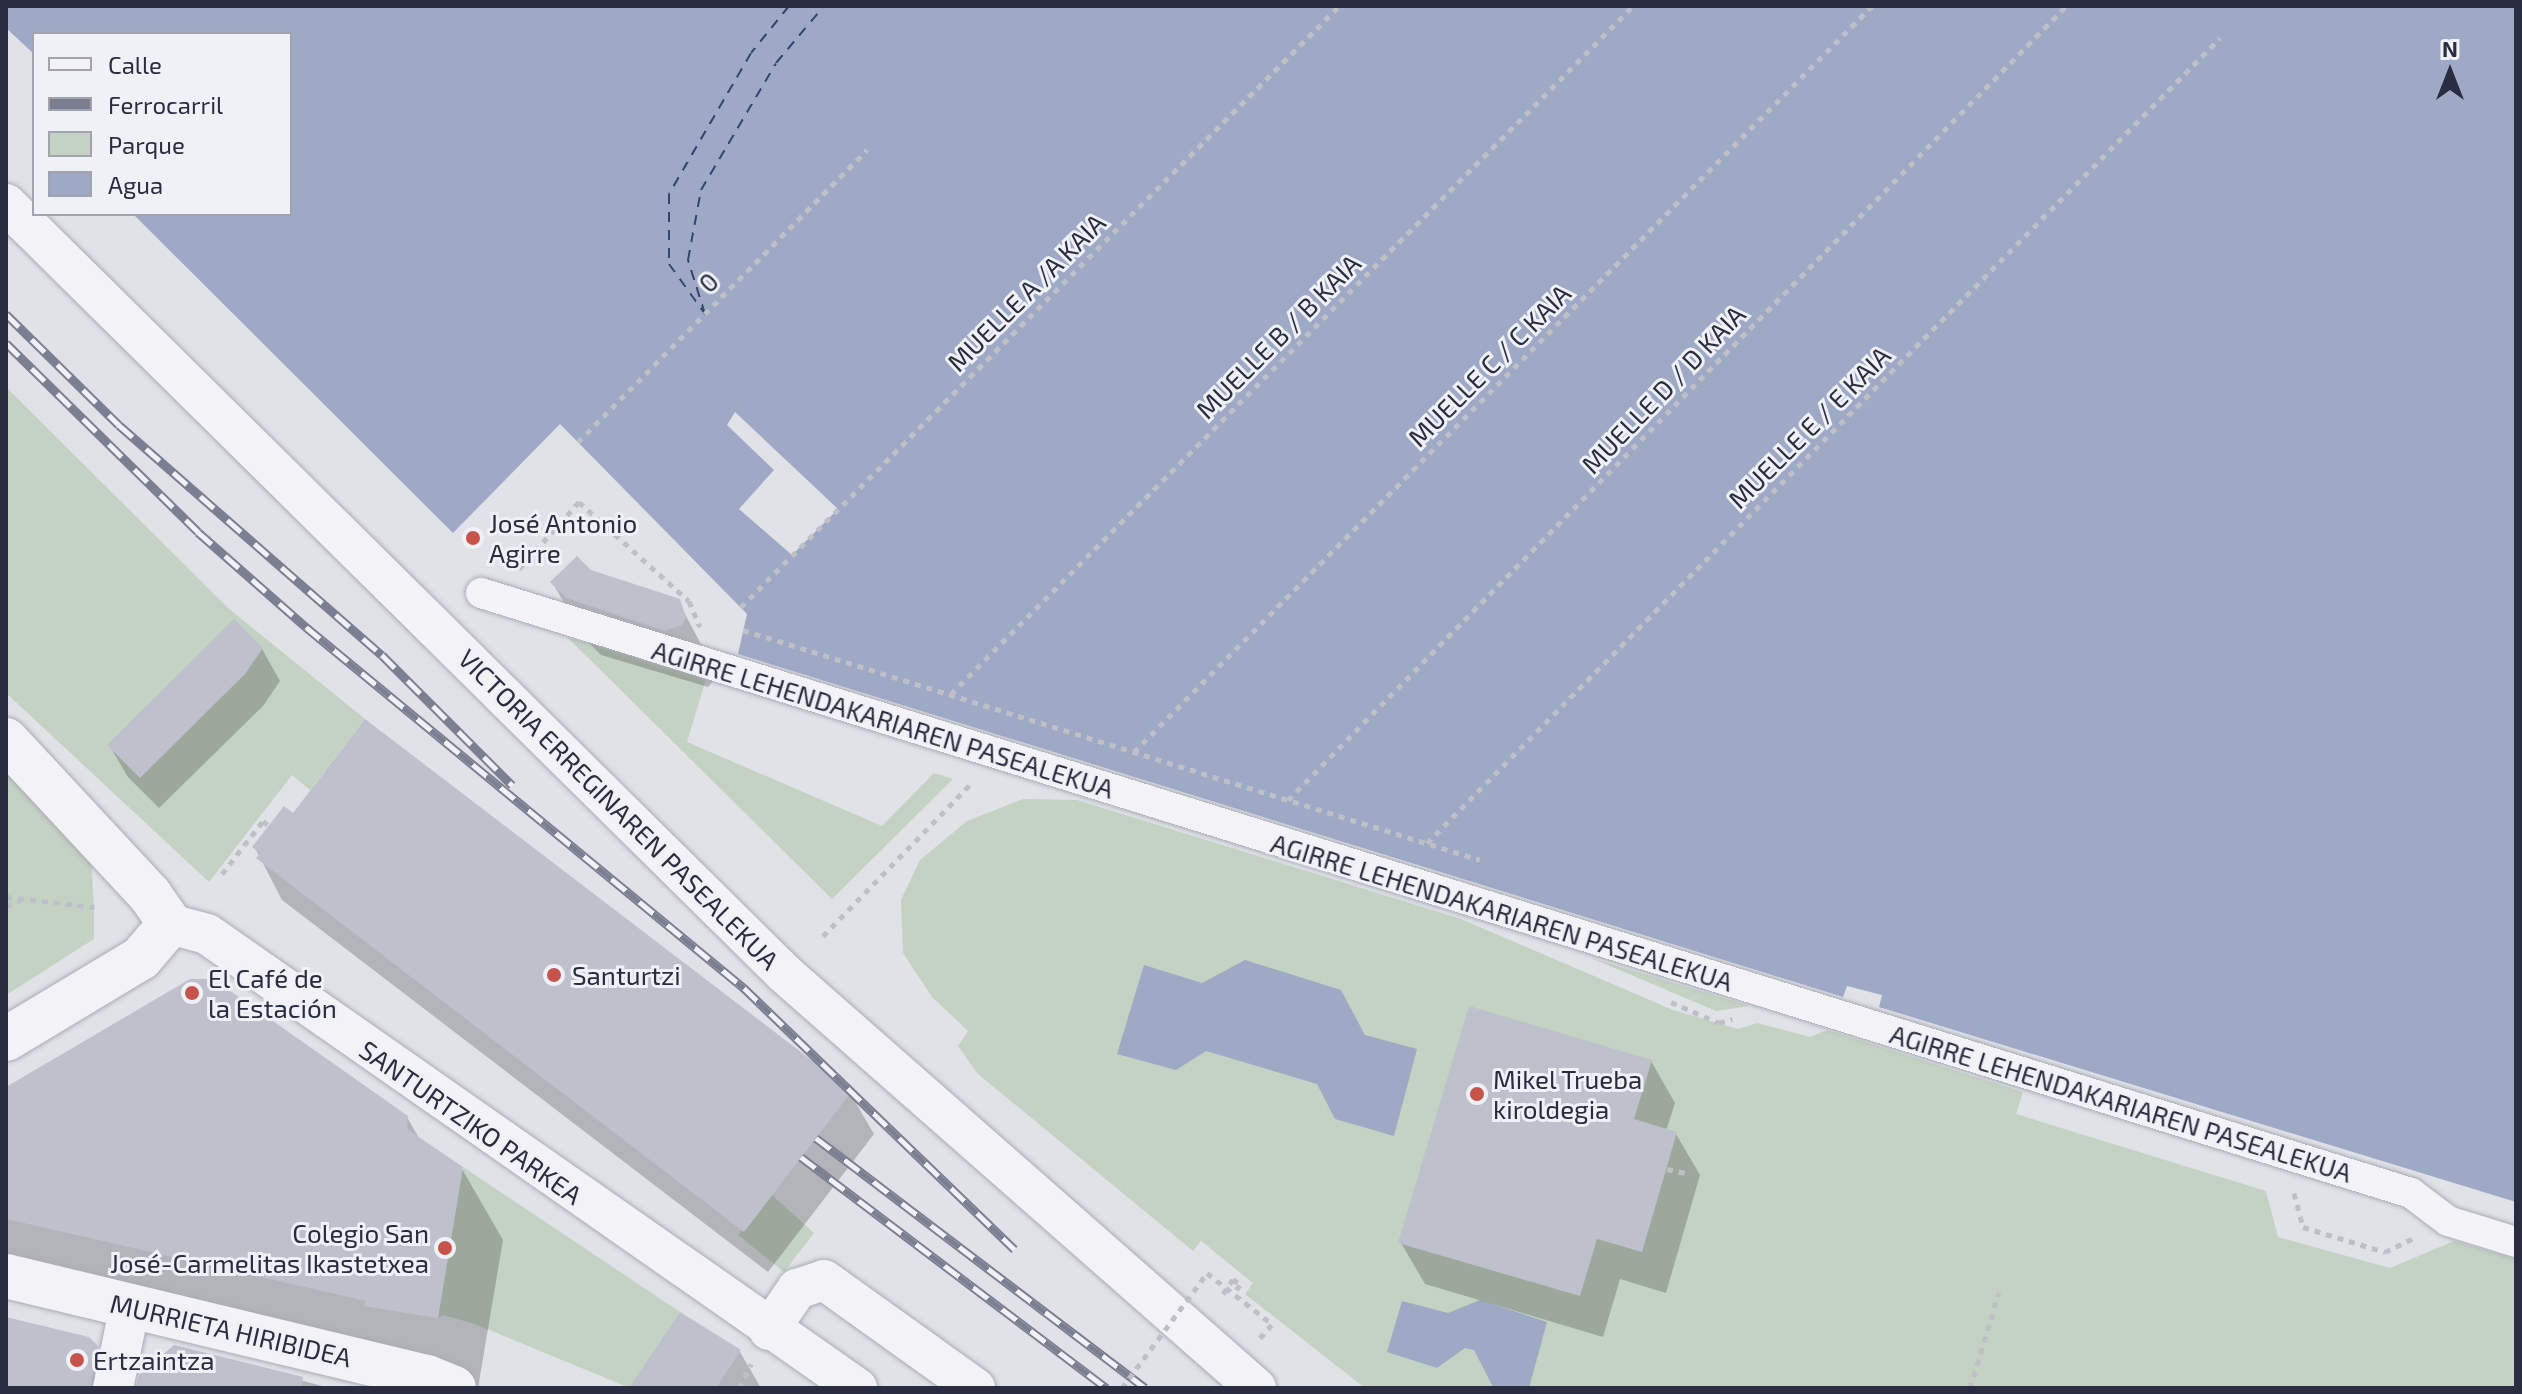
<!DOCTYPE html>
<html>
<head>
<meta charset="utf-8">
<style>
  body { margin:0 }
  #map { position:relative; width:2522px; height:1394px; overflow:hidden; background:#e0e2e8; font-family:"Exo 2",sans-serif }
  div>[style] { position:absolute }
  .green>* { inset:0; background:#c3d2c2 }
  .water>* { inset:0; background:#9ea9c6 }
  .pier>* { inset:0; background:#e0e2e8 }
  .shadow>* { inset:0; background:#0003 }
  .ferry>* { height:2px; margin-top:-1px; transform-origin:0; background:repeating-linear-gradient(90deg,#374470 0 10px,transparent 0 18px) }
  .building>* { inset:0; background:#bec0cb }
  .path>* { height:5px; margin-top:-2.5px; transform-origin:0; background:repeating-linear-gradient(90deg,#bfc0c7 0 6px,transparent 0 12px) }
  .roads { filter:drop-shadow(0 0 2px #a9acb5) drop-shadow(0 0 2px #a9acb5) }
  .pedestrian>* { height:30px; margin:-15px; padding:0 15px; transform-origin:15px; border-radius:15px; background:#f3f3f7 }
  .minor>* { height:40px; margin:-20px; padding:0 20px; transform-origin:20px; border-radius:20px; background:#f3f3f7 }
  .tertiary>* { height:44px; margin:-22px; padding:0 22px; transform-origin:22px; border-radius:22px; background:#f3f3f7 }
  .rail>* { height:9px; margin-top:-4.5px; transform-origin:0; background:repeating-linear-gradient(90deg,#f0f1f6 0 18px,#7b7f91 0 36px); box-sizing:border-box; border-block:2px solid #7b7f91 }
  .path-bridge>* { height:5px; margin-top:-2.5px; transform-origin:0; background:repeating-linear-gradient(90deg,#bfc0c7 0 6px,transparent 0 12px) }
  .dots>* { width:22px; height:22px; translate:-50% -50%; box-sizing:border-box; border:4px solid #f0f1f6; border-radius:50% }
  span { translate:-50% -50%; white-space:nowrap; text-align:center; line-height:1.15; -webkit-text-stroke:6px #f0f1f6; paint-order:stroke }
  .street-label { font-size:26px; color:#2a2d3f }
  .poi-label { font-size:26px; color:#2a2d3f }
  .left { translate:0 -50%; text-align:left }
  .right { translate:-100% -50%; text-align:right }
  .frame { position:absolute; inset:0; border:8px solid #2a2d3f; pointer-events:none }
  .legend { position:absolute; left:32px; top:32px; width:260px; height:184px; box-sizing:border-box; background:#f0f1f6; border:2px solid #a1a3ad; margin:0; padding:10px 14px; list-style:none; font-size:24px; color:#2a2d3f }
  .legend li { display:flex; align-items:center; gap:16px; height:40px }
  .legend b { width:40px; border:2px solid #a1a3ad }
  .north { position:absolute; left:2410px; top:32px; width:80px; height:80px; -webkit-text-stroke:6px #f0f1f6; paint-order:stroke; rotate:0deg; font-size:22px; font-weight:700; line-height:32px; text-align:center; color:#2a2d3f }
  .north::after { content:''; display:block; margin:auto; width:28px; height:36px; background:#2a2d3f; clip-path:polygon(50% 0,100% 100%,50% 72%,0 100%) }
</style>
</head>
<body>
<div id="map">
  <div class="green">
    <i style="clip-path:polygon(6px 387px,228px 608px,365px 719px,310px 790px,292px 775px,209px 882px,6px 693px)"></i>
    <i style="clip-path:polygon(567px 637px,706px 679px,687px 742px,882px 826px,934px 773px,953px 779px,832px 899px)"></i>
    <i style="clip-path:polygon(6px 773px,91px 858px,94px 907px,94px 939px,6px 995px)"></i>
    <i style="clip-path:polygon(1023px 799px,1077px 800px,1461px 919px,1673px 1010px,1738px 1029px,1757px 1023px,1810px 1037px,1827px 1030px,2023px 1092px,2016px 1114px,2266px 1191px,2278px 1237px,2390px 1268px,2454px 1241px,2516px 1259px,2516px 1388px,1365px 1388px,1245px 1294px,1253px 1283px,1201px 1241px,1193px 1251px,978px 1074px,958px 1046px,968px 1031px,932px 997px,903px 953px,901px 900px,920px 860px,967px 821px)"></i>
    <i style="clip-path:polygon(1591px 958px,1750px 1006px,1716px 1011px)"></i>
    <i style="clip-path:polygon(463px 1167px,680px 1312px,630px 1388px,475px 1324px,443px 1315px,438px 1318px)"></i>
    <i style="clip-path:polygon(772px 1195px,814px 1233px,784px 1272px,738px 1235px)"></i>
  </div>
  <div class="water">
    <i style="clip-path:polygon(6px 6px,2516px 6px,2516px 1202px,1879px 1007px,1882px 995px,1847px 986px,1843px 997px,738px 654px,747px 614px,560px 424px,453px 533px,133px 214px,290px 214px,290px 34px,34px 34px,34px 54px,6px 28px)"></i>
    <i style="clip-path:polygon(1245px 960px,1341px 990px,1365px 1035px,1417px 1049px,1394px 1136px,1335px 1119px,1317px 1084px,1206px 1051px,1176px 1070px,1117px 1054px,1144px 965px,1202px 983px)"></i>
    <i style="clip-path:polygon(1480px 1300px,1547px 1322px,1529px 1388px,1493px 1387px,1474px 1350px,1465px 1348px,1437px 1368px,1387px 1352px,1402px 1301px,1448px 1313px)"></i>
  </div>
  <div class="pier">
    <i style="clip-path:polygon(735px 412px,838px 509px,792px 555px,739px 509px,774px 470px,727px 425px)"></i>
  </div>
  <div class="shadow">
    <i style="clip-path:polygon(590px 572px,678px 601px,718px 676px,708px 687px,601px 655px,586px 640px,552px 582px)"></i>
    <i style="clip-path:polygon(262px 649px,280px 681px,263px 706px,159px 808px,128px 777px,109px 745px)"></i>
    <i style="clip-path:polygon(293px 816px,850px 1093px,874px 1134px,768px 1272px,282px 900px,255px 848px)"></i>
    <i style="clip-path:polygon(1651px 1061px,1675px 1103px,1666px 1131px,1676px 1134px,1700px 1175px,1666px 1293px,1620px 1279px,1603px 1337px,1425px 1284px,1401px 1243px)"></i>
    <i style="clip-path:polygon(6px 1089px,407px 1117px,420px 1140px,462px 1169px,503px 1240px,478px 1388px,405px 1376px,6px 1279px)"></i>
    <i style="clip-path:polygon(6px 1319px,96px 1348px,120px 1388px,6px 1388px)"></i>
    <i style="clip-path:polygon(175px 1347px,330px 1388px,137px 1388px)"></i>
    <i style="clip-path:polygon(740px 1352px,761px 1388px,632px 1388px)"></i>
  </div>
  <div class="ferry">
    <i style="left:789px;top:6px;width:60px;rotate:129deg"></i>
    <i style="left:751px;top:53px;width:163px;rotate:120.2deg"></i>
    <i style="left:669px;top:194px;width:70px;rotate:90deg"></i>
    <i style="left:669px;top:264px;width:62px;rotate:54.2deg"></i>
    <i style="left:705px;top:314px;width:57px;rotate:-107.5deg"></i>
    <i style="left:688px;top:260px;width:71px;rotate:-79.5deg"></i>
    <i style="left:701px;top:190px;width:147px;rotate:-59.4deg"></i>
    <i style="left:776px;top:63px;width:75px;rotate:-49.9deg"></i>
  </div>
  <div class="building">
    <i style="clip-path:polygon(577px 556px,591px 570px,680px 599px,686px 618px,682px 625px,664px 631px,566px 598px,550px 582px)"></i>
    <i style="clip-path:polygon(234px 619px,263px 648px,245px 674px,140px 778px,107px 745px)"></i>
    <i style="clip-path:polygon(365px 719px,852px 1091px,744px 1232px,256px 858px,260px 853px,252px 847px,284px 806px,293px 813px)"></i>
    <i style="clip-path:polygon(190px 979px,207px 979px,226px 988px,408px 1116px,407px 1129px,463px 1167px,438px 1318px,363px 1306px,366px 1301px,6px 1219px,6px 1087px)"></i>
    <i style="clip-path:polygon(1469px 1006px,1652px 1060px,1634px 1119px,1677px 1132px,1642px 1252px,1597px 1239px,1580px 1296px,1398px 1243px)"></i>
    <i style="clip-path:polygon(680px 1312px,741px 1350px,716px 1388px,629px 1388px)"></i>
    <i style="clip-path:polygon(6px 1317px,89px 1337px,98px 1346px,91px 1388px,6px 1388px)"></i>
    <i style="clip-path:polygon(174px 1345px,303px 1377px,301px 1388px,136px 1388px,139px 1375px)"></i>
  </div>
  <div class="path">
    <i style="left:578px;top:442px;width:411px;rotate:-45.3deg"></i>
    <i style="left:519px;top:569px;width:90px;rotate:-48.2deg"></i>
    <i style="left:579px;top:502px;width:148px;rotate:42deg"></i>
    <i style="left:689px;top:601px;width:28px;rotate:67deg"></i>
    <i style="left:741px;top:607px;width:848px;rotate:-45.14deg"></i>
    <i style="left:743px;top:630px;width:772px;rotate:17.33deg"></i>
    <i style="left:951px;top:694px;width:969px;rotate:-45.25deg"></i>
    <i style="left:1134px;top:752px;width:1049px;rotate:-45.31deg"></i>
    <i style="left:1288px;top:800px;width:1112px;rotate:-45.58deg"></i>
    <i style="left:1427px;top:843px;width:1130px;rotate:-45.43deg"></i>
    <i style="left:222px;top:874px;width:67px;rotate:-52.3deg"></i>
    <i style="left:263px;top:821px;width:8px;rotate:40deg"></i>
    <i style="left:6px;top:897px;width:89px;rotate:6.5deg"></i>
    <i style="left:6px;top:906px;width:15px;rotate:-20deg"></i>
    <i style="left:823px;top:936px;width:215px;rotate:-45.8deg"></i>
    <i style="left:1671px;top:1002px;width:52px;rotate:23.6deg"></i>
    <i style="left:1719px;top:1023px;width:14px;rotate:-17deg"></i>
    <i style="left:1667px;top:1169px;width:24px;rotate:12deg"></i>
    <i style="left:2294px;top:1193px;width:35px;rotate:75deg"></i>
    <i style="left:2303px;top:1227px;width:86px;rotate:17deg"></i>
    <i style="left:2385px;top:1252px;width:32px;rotate:-26deg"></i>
    <i style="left:1223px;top:1294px;width:18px;rotate:-56deg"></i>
    <i style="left:1233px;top:1279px;width:9px;rotate:41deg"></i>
    <i style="left:1240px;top:1285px;width:11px;rotate:128deg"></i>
    <i style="left:1260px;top:1338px;width:18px;rotate:-49deg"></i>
    <i style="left:739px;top:1388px;width:27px;rotate:-63deg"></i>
    <i style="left:1970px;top:1388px;width:100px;rotate:-73.2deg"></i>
  </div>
  <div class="roads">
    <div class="pedestrian">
      <i style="left:481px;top:593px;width:2021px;rotate:17.27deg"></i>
      <i style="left:2411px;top:1193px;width:46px;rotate:37.1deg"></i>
      <i style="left:2448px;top:1221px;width:71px;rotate:17.2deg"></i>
    </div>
    <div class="minor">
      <i style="left:6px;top:204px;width:1095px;rotate:44.67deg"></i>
      <i style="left:785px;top:974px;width:627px;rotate:41.31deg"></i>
      <i style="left:170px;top:924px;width:38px;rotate:15deg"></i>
      <i style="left:207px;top:934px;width:793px;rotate:34.93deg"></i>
      <i style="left:769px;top:1330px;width:50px;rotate:-55.7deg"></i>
      <i style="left:797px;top:1289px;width:28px;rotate:-18deg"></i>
      <i style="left:824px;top:1280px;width:186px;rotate:35.6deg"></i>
      <i style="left:113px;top:1388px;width:85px;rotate:-78.4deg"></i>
    </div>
    <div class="tertiary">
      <i style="left:6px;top:740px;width:212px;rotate:47.1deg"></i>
      <i style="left:150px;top:895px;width:35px;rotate:55deg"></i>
      <i style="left:170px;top:924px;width:45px;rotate:130.5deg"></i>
      <i style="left:141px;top:958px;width:157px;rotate:149deg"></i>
      <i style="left:6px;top:1276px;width:433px;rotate:13.5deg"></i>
      <i style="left:427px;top:1377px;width:29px;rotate:22deg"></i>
    </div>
  </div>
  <div class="rail">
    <i style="left:6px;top:314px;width:158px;rotate:44.5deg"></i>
    <i style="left:119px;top:425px;width:349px;rotate:41.2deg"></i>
    <i style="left:382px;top:655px;width:184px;rotate:45deg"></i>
    <i style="left:6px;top:343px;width:269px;rotate:44.5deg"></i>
    <i style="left:198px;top:532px;width:144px;rotate:41.3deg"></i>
    <i style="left:306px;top:627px;width:568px;rotate:39.5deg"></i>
    <i style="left:744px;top:988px;width:376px;rotate:44deg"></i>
    <i style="left:816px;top:1138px;width:413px;rotate:37.2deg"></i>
    <i style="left:801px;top:1157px;width:383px;rotate:37.1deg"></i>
  </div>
  <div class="path-bridge">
    <i style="left:1122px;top:1388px;width:143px;rotate:-53.5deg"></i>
    <i style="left:1207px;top:1273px;width:83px;rotate:38.1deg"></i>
  </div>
  <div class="dots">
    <i style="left:473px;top:538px;background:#c6544d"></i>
    <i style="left:554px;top:975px;background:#c6544d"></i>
    <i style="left:192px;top:993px;background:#c6544d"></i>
    <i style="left:1477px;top:1094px;background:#c6544d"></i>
    <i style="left:445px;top:1248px;background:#c6544d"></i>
    <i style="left:77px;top:1360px;background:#c6544d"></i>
  </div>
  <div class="street-label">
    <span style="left:708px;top:282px;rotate:-45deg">0</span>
    <span style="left:1026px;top:292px;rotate:-45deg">MUELLE A /A KAIA</span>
    <span style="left:1278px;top:336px;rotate:-45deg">MUELLE B / B KAIA</span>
    <span style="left:1489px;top:365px;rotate:-45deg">MUELLE C / C KAIA</span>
    <span style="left:1663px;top:389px;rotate:-46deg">MUELLE D / D KAIA</span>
    <span style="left:1809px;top:427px;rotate:-45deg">MUELLE E / E KAIA</span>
    <span style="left:883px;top:719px;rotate:17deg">AGIRRE LEHENDAKARIAREN PASEALEKUA</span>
    <span style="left:619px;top:809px;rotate:45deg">VICTORIA ERREGINAREN PASEALEKUA</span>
    <span style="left:1502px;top:912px;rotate:17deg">AGIRRE LEHENDAKARIAREN PASEALEKUA</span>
    <span style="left:2121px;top:1103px;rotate:17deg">AGIRRE LEHENDAKARIAREN PASEALEKUA</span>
    <span style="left:471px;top:1122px;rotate:35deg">SANTURTZIKO PARKEA</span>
    <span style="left:231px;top:1330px;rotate:13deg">MURRIETA HIRIBIDEA</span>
  </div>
  <div class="poi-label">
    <span class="left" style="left:489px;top:538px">José Antonio<br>Agirre</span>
    <span class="left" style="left:572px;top:975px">Santurtzi</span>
    <span class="left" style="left:208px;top:993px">El Café de<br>la Estación</span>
    <span class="left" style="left:1493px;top:1094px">Mikel Trueba<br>kiroldegia</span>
    <span class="right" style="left:429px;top:1248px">Colegio San<br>José-Carmelitas Ikastetxea</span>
    <span class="left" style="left:93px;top:1360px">Ertzaintza</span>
  </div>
  <div class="frame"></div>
  <ul class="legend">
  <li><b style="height:10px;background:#f3f3f7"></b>Calle</li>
  <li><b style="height:10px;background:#7b7f91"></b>Ferrocarril</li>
  <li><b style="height:22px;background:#c3d2c2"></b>Parque</li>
  <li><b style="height:22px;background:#9ea9c6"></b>Agua</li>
  </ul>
  <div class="north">N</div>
</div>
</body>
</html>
